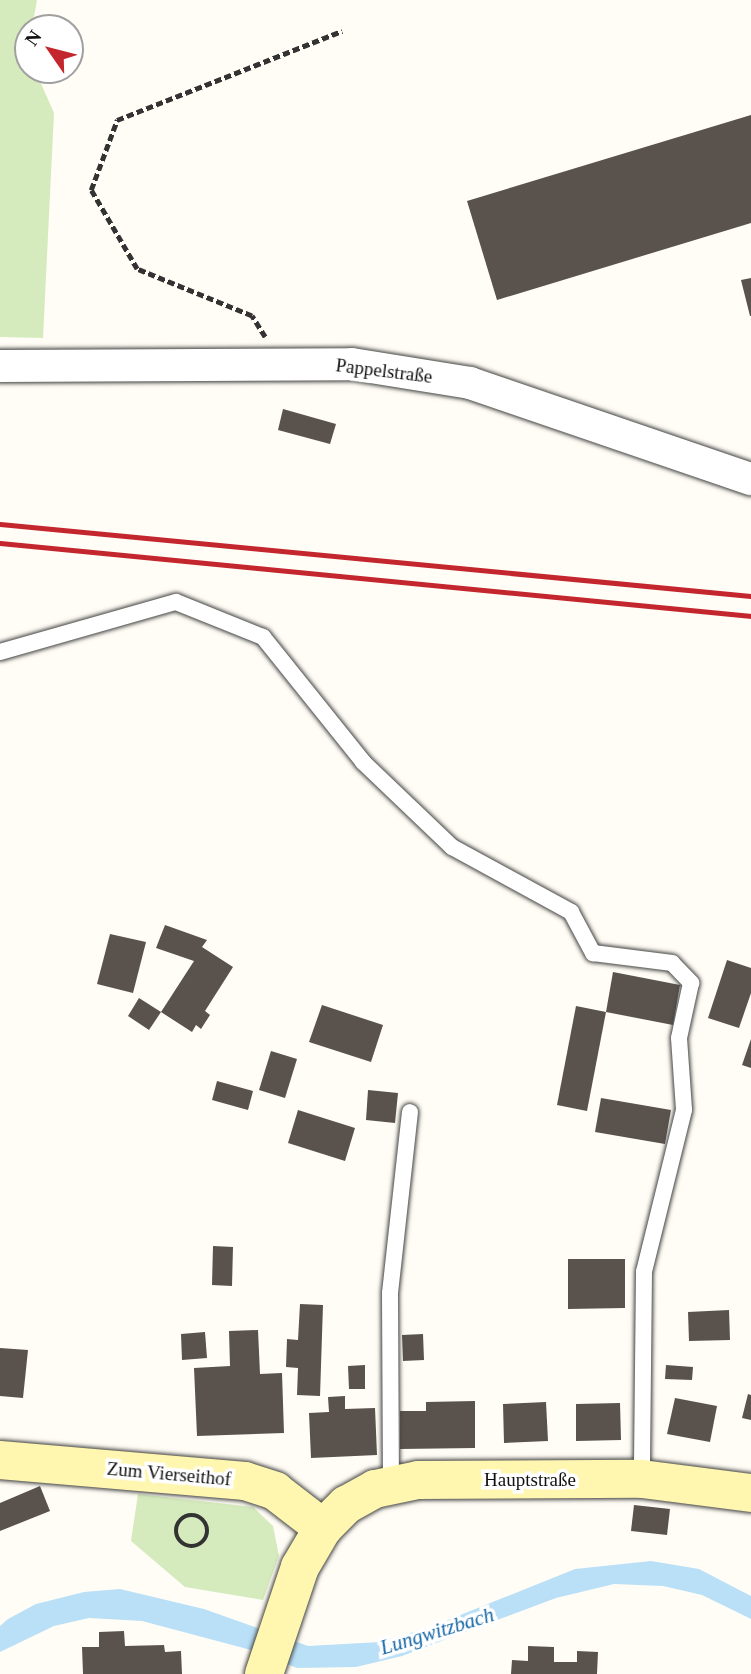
<!DOCTYPE html>
<html>
<head>
<meta charset="utf-8">
<style>
  body { margin:0 }
  #map { position:relative; width:751px; height:1674px; overflow:hidden; background:#fffdf5; font-family:Georgia,serif }
  div>[style] { position:absolute }
  .green>* { inset:0; background:#d5ebbd }
  .water>* { inset:0; background:#b9e0f7 }
  .building>* { inset:0; background:#5a524d }
  .path>* { height:4.5px; margin-top:-2.25px; transform-origin:0; background:repeating-linear-gradient(90deg,#333 0 7px,transparent 0 10.5px) }
  .path>.ring { margin:-2.25px; padding:0; box-sizing:content-box; background:none; border:4.5px solid #333; border-radius:50% }
  .roads { filter:drop-shadow(0 0 2px #444) drop-shadow(0 0 2px #444) }
  .lane>* { height:16px; margin:-8px; padding:0 8px; transform-origin:8px; border-radius:8px; background:#fff }
  .street>* { height:32px; margin:-16px; padding:0 16px; transform-origin:16px; border-radius:16px; background:#fff }
  .secondary>* { height:38px; margin:-19px; padding:0 19px; transform-origin:19px; border-radius:19px; background:#fff6b0 }
  .rail>* { height:5px; margin:-2.5px; padding:0 2.5px; transform-origin:2.5px; border-radius:2.5px; background:#c4262e }
  span { translate:-50% -50%; white-space:nowrap; text-align:center; line-height:1.15; -webkit-text-stroke:7px #fff; paint-order:stroke }
  .street-label { font-size:19px; color:#111 }
  .water-label { font-size:21px; color:#1768a6; font-style:italic }
  .north { position:absolute; left:14px; top:14px; width:70px; height:70px; box-sizing:border-box; background:#fff; border:2px solid #a0a0a0; border-radius:50%; rotate:305deg; font-size:19px; font-weight:700; line-height:28px; text-align:center; color:#111 }
  .north::after { content:''; display:block; margin:auto; width:24px; height:32px; background:#c4262e; clip-path:polygon(50% 0,100% 100%,50% 72%,0 100%) }
</style>
</head>
<body>
<div id="map">
  <div class="green">
    <i style="clip-path:polygon(0 0,37px 0,32px 28px,28px 28px,28px 70px,35px 70px,54px 113px,43px 338px,0 337px)"></i>
    <i style="clip-path:polygon(138px 1494px,253px 1507px,273px 1526px,279px 1556px,263px 1600px,185px 1587px,131px 1541px)"></i>
  </div>
  <div class="water">
    <i style="clip-path:polygon(651px 1561px,699px 1569px,751px 1596px,751px 1619px,702px 1595px,663px 1586px,614px 1584px,556px 1598px,402px 1656px,356px 1667px,297px 1668px,251px 1650px,142px 1621px,89px 1618px,54px 1626px,0 1652px,0 1626px,8px 1619px,36px 1604px,84px 1592px,120px 1589px,204px 1609px,308px 1646px,380px 1642px,433px 1626px,575px 1569px)"></i>
  </div>
  <div class="building">
    <i style="clip-path:polygon(751px 115px,751px 223px,497px 300px,467px 201px)"></i>
    <i style="clip-path:polygon(751px 278px,751px 316px,750px 316px,741px 280px)"></i>
    <i style="clip-path:polygon(283px 409px,336px 424px,330px 444px,278px 430px)"></i>
    <i style="clip-path:polygon(165px 925px,207px 940px,202px 947px,233px 967px,205px 1011px,210px 1015px,201px 1029px,196px 1025px,192px 1032px,161px 1012px,194px 961px,156px 948px)"></i>
    <i style="clip-path:polygon(110px 934px,146px 942px,133px 993px,97px 984px)"></i>
    <i style="clip-path:polygon(727px 960px,751px 968px,751px 993px,739px 1028px,708px 1018px)"></i>
    <i style="clip-path:polygon(613px 972px,680px 985px,673px 1025px,606px 1012px)"></i>
    <i style="clip-path:polygon(139px 998px,161px 1012px,149px 1030px,128px 1016px)"></i>
    <i style="clip-path:polygon(322px 1005px,383px 1025px,371px 1062px,309px 1042px)"></i>
    <i style="clip-path:polygon(576px 1006px,606px 1012px,587px 1111px,557px 1105px)"></i>
    <i style="clip-path:polygon(751px 1039px,751px 1068px,742px 1065px)"></i>
    <i style="clip-path:polygon(271px 1051px,297px 1059px,285px 1098px,259px 1090px)"></i>
    <i style="clip-path:polygon(217px 1081px,253px 1091px,248px 1110px,212px 1100px)"></i>
    <i style="clip-path:polygon(368px 1090px,398px 1093px,395px 1123px,366px 1120px)"></i>
    <i style="clip-path:polygon(601px 1098px,671px 1110px,665px 1144px,595px 1132px)"></i>
    <i style="clip-path:polygon(298px 1110px,355px 1128px,345px 1161px,288px 1143px)"></i>
    <i style="clip-path:polygon(213px 1246px,233px 1247px,232px 1286px,212px 1285px)"></i>
    <i style="clip-path:polygon(568px 1259px,625px 1259px,625px 1308px,568px 1309px)"></i>
    <i style="clip-path:polygon(300px 1304px,323px 1305px,320px 1396px,297px 1395px,298px 1368px,286px 1367px,287px 1339px,298px 1340px)"></i>
    <i style="clip-path:polygon(729px 1310px,730px 1340px,689px 1341px,688px 1312px)"></i>
    <i style="clip-path:polygon(258px 1330px,260px 1374px,282px 1373px,284px 1433px,197px 1436px,194px 1368px,230px 1366px,229px 1331px)"></i>
    <i style="clip-path:polygon(205px 1332px,207px 1358px,182px 1360px,181px 1334px)"></i>
    <i style="clip-path:polygon(423px 1334px,424px 1360px,403px 1361px,402px 1335px)"></i>
    <i style="clip-path:polygon(0 1348px,28px 1350px,23px 1398px,0 1396px)"></i>
    <i style="clip-path:polygon(365px 1365px,365px 1389px,349px 1389px,348px 1366px)"></i>
    <i style="clip-path:polygon(666px 1365px,693px 1367px,692px 1380px,665px 1379px)"></i>
    <i style="clip-path:polygon(748px 1394px,751px 1395px,751px 1420px,742px 1418px)"></i>
    <i style="clip-path:polygon(345px 1396px,345px 1409px,375px 1408px,377px 1455px,311px 1458px,309px 1413px,329px 1412px,328px 1397px)"></i>
    <i style="clip-path:polygon(675px 1398px,717px 1406px,710px 1442px,667px 1434px)"></i>
    <i style="clip-path:polygon(475px 1401px,475px 1448px,400px 1449px,400px 1411px,426px 1411px,426px 1402px)"></i>
    <i style="clip-path:polygon(546px 1402px,548px 1441px,504px 1443px,503px 1404px)"></i>
    <i style="clip-path:polygon(620px 1403px,621px 1440px,576px 1441px,576px 1404px)"></i>
    <i style="clip-path:polygon(40px 1486px,50px 1511px,0 1531px,0 1503px)"></i>
    <i style="clip-path:polygon(634px 1505px,670px 1509px,667px 1535px,631px 1531px)"></i>
    <i style="clip-path:polygon(124px 1631px,125px 1646px,164px 1645px,165px 1652px,181px 1651px,182px 1674px,83px 1674px,82px 1647px,99px 1647px,99px 1632px)"></i>
    <i style="clip-path:polygon(528px 1646px,554px 1647px,554px 1662px,577px 1662px,577px 1651px,598px 1652px,597px 1674px,511px 1674px,512px 1660px,528px 1661px)"></i>
  </div>
  <div class="path">
    <i style="left:265px;top:337px;width:25px;rotate:-122deg"></i>
    <i style="left:252px;top:316px;width:124px;rotate:-157.8deg"></i>
    <i style="left:137px;top:269px;width:91px;rotate:-120.2deg"></i>
    <i style="left:91px;top:190px;width:75px;rotate:-69.6deg"></i>
    <i style="left:117px;top:120px;width:242px;rotate:-21.6deg"></i>
    <i class="ring" style="left:176px;top:1515px;width:27.5px;height:27.5px"></i>
  </div>
  <div class="roads">
    <div class="lane">
      <i style="left:0;top:652px;width:183px;rotate:-15.9deg"></i>
      <i style="left:176px;top:602px;width:94px;rotate:21.9deg"></i>
      <i style="left:263px;top:637px;width:160px;rotate:51.3deg"></i>
      <i style="left:363px;top:762px;width:123px;rotate:43.7deg"></i>
      <i style="left:452px;top:847px;width:136px;rotate:28.6deg"></i>
      <i style="left:571px;top:912px;width:47px;rotate:61.8deg"></i>
      <i style="left:593px;top:953px;width:80px;rotate:7.2deg"></i>
      <i style="left:672px;top:963px;width:28px;rotate:46deg"></i>
      <i style="left:691px;top:983px;width:56px;rotate:102.3deg"></i>
      <i style="left:679px;top:1038px;width:72px;rotate:86deg"></i>
      <i style="left:684px;top:1110px;width:167px;rotate:103.9deg"></i>
      <i style="left:644px;top:1272px;width:207px;rotate:90.6deg"></i>
      <i style="left:391px;top:1486px;width:193px;rotate:-90.3deg"></i>
      <i style="left:390px;top:1293px;width:182px;rotate:-83.7deg"></i>
    </div>
    <div class="street">
      <i style="left:0;top:366px;width:352px;rotate:-0.3deg"></i>
      <i style="left:352px;top:364px;width:120px;rotate:9.1deg"></i>
      <i style="left:470px;top:383px;width:297px;rotate:18.9deg"></i>
    </div>
    <div class="secondary">
      <i style="left:0;top:1460px;width:246px;rotate:4.9deg"></i>
      <i style="left:245px;top:1481px;width:32px;rotate:18deg"></i>
      <i style="left:275px;top:1491px;width:61px;rotate:37.6deg"></i>
      <i style="left:264px;top:1674px;width:113px;rotate:-71.4deg"></i>
      <i style="left:300px;top:1567px;width:45px;rotate:-59.5deg"></i>
      <i style="left:323px;top:1528px;width:33px;rotate:-45deg"></i>
      <i style="left:346px;top:1505px;width:33px;rotate:-29deg"></i>
      <i style="left:375px;top:1489px;width:44px;rotate:-11.8deg"></i>
      <i style="left:418px;top:1480px;width:224px;rotate:-0.3deg"></i>
      <i style="left:642px;top:1479px;width:110px;rotate:7.3deg"></i>
    </div>
  </div>
  <div class="rail">
    <i style="left:0;top:524px;width:754px;rotate:5.48deg"></i>
    <i style="left:0;top:543px;width:755px;rotate:5.55deg"></i>
  </div>
  <div class="street-label">
    <span style="left:384px;top:371px;rotate:7deg">Pappelstraße</span>
    <span style="left:169px;top:1474px;rotate:5deg">Zum Vierseithof</span>
    <span style="left:530px;top:1480px">Hauptstraße</span>
  </div>
  <div class="water-label">
    <span style="left:437px;top:1631px;rotate:-17deg">Lungwitzbach</span>
  </div>
  <div class="north">N</div>
</div>
</body>
</html>
